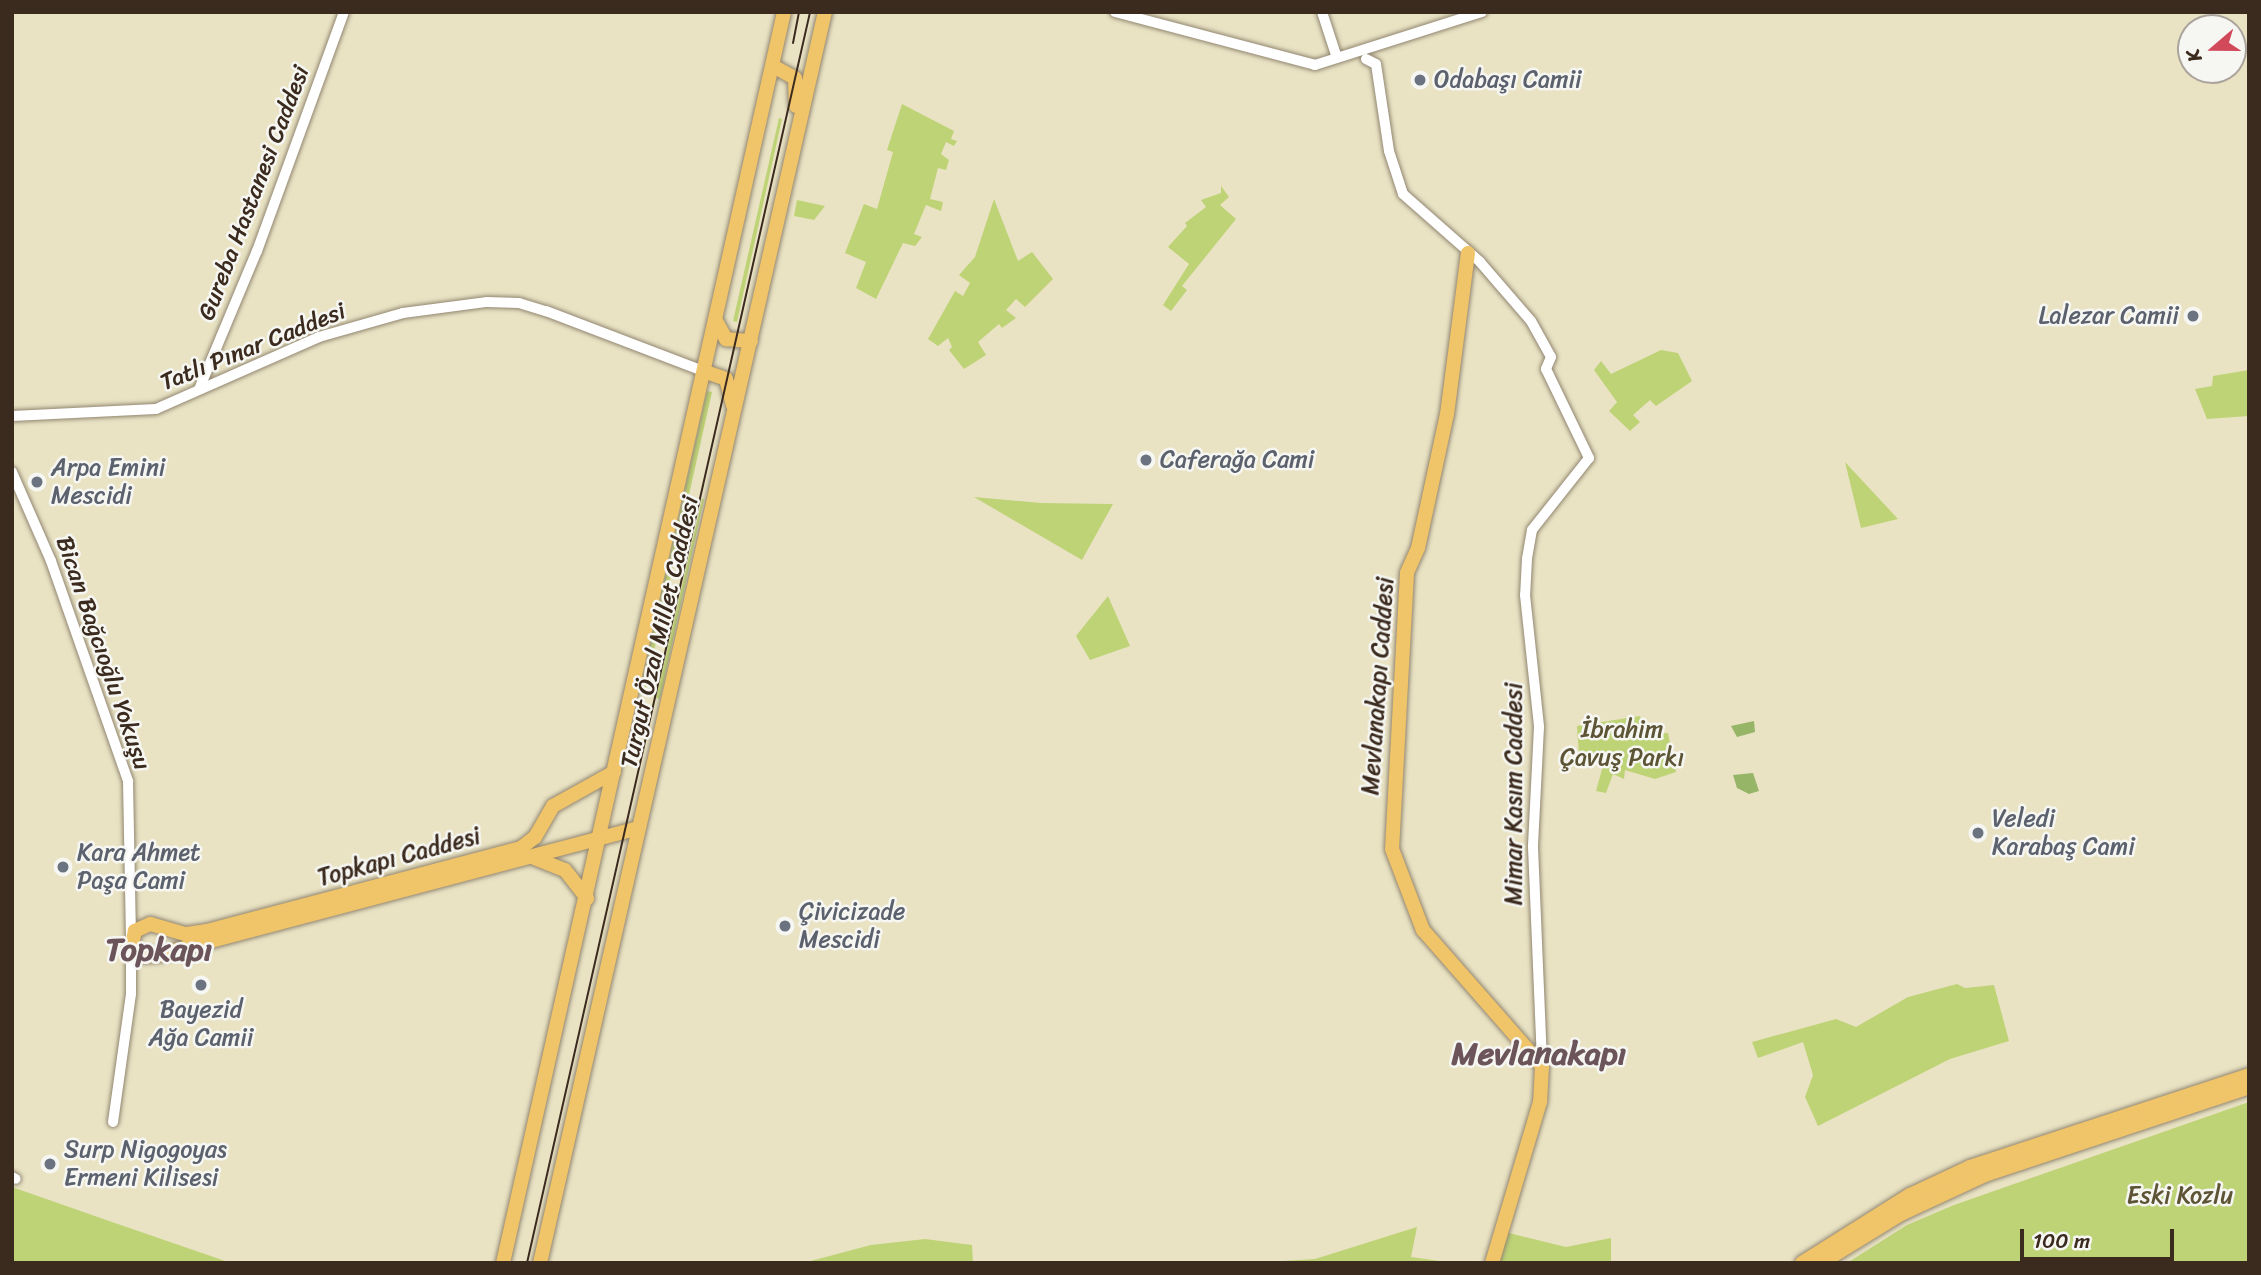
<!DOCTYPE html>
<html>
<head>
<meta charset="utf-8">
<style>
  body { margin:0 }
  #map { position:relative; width:2261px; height:1275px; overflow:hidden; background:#e9e3c4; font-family:Sriracha,sans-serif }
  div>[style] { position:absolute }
  .green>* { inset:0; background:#bed376 }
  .forest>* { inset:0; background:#96b567 }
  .roads { filter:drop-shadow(0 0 2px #928671) drop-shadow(0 0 2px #928671) }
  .minor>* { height:10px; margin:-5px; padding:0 5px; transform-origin:5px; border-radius:5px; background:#fff }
  .major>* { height:14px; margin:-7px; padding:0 7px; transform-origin:7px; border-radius:7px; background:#f0c469 }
  .tram>* { height:2px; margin:-1px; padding:0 1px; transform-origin:1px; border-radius:1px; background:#3b2a1e }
  .dots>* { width:19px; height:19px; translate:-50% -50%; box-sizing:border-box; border:4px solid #f6f6f2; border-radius:50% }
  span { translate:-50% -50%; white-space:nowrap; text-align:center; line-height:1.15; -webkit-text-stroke:5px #f6f6f2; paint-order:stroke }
  .worship-label { font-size:24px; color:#5b616d }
  .left { translate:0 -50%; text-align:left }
  .right { translate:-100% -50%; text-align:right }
  .street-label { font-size:24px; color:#3b2a1e }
  .park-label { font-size:24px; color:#5c5434 }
  .district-label { font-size:32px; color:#6c545b; font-weight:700 }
  .frame { position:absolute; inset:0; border:14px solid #3b2a1e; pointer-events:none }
  .north { position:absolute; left:2177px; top:14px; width:70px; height:70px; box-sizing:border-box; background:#f6f6f2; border:2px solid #aba49d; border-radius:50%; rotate:250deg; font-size:19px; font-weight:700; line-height:28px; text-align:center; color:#3b2a1e }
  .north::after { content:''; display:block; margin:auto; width:24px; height:32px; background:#d1495b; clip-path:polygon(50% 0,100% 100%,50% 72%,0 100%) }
  .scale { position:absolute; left:2020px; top:1229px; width:154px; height:32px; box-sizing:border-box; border:4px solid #3b2a1e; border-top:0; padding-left:9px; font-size:21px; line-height:24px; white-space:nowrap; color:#3b2a1e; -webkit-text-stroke:5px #f6f6f2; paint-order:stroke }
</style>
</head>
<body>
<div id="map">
  <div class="green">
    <i style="clip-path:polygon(902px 104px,954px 131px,951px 139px,957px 141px,954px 146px,946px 142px,941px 154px,949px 160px,946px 170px,938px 168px,930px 199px,943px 202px,941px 211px,926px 205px,914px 234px,922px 237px,915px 246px,903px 243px,876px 299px,856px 288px,866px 262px,845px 253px,864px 204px,877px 209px,893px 152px,887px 150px)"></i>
    <i style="clip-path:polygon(779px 118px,782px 119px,737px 322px,733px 321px)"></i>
    <i style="clip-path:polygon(1221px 186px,1229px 197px,1220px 205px,1236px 219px,1182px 286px,1187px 290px,1171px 311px,1163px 305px,1189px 264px,1168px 247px,1187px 226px,1185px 223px,1206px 207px,1201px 200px,1221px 193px)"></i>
    <i style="clip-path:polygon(994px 199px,1018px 261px,1032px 252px,1053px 279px,1025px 307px,1016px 299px,1006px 310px,1016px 318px,1002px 328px,999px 324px,978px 342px,986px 355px,964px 369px,949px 350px,952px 347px,948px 338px,938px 346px,928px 339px,955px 291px,963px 296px,970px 283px,959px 275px,975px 257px)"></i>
    <i style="clip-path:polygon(797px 200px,825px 206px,814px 220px,794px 216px)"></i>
    <i style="clip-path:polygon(1661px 350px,1678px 353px,1692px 381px,1656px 406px,1650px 400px,1633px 415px,1640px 422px,1630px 431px,1609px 411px,1617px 402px,1594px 370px,1601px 361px,1611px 374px)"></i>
    <i style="clip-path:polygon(2249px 370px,2249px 416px,2207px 419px,2195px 389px,2212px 386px,2213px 376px)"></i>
    <i style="clip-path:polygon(707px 391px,712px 392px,644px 696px,639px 694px)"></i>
    <i style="clip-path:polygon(1845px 462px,1898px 519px,1861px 528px)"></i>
    <i style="clip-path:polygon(974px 497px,1041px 503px,1113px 504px,1082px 560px)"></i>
    <i style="clip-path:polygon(702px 499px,704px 499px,660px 699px,656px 698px)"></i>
    <i style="clip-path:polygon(1108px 596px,1130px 646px,1090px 660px,1076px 636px)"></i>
    <i style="clip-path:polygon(1640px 716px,1645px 734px,1668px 733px,1676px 772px,1655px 779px,1625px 770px,1624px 779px,1613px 774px,1606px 793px,1596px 791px,1604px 762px,1579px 756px,1577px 726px)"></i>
    <i style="clip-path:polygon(1957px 984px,1965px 988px,1994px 985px,2009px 1041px,1950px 1059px,1818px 1126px,1805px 1097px,1813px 1075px,1803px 1042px,1758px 1058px,1752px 1042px,1836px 1019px,1856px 1027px,1908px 997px)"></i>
    <i style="clip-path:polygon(2249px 1102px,2249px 1263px,1847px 1263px,1907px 1225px,1954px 1205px)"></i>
    <i style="clip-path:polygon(12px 1187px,112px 1222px,231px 1263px,12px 1263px)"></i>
    <i style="clip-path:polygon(1417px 1227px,1411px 1257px,1454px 1263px,1251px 1263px,1315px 1259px)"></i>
    <i style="clip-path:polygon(1505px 1232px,1566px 1247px,1611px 1238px,1611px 1263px,1498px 1263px)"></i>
    <i style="clip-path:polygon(925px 1239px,972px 1245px,973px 1263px,803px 1263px,871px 1245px)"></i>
  </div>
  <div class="forest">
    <i style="clip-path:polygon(1754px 721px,1755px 732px,1737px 737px,1731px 726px)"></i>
    <i style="clip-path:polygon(1753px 773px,1759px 791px,1749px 794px,1737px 788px,1733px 775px)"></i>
  </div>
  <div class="roads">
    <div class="minor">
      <i style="left:1115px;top:12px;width:207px;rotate:14.8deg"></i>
      <i style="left:1315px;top:65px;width:175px;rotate:-17.6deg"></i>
      <i style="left:1322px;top:12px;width:48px;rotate:71.9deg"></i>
      <i style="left:1366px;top:59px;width:11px;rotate:27deg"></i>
      <i style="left:1376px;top:64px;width:88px;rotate:81.5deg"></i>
      <i style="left:1389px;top:151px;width:45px;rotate:72deg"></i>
      <i style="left:1403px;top:194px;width:103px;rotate:41.4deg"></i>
      <i style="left:1480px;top:262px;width:78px;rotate:49.2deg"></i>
      <i style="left:1531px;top:321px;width:41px;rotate:60.9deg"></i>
      <i style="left:1551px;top:357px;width:13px;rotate:113deg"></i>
      <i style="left:1546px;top:369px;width:99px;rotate:64.2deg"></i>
      <i style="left:1589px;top:458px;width:92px;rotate:128.4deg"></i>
      <i style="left:1532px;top:530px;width:29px;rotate:100deg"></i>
      <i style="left:1527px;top:559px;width:36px;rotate:93deg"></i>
      <i style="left:1525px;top:595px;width:133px;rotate:83.9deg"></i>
      <i style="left:1539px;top:727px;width:120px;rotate:92.9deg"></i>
      <i style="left:1533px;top:847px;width:219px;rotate:87.6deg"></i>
      <i style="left:200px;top:387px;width:147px;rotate:-67.3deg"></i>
      <i style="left:257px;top:251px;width:254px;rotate:-70deg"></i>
      <i style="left:12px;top:416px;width:144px;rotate:-2.8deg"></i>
      <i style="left:156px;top:409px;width:178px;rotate:-23.8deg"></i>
      <i style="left:319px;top:337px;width:87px;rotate:-15.9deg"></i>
      <i style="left:403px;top:313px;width:85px;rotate:-7.5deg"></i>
      <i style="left:487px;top:302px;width:32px;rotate:2deg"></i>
      <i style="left:519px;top:303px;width:28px;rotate:17deg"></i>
      <i style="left:546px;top:311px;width:171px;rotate:20.9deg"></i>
      <i style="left:12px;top:472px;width:97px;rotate:66.3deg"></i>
      <i style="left:51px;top:561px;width:233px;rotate:70.7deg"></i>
      <i style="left:128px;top:781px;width:156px;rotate:88.9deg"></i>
      <i style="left:113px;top:1122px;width:129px;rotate:-82deg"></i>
      <i style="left:131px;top:994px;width:46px;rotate:-90deg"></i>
      <i style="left:12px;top:1177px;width:4px;rotate:27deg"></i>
    </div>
    <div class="major">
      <i style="left:773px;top:66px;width:25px;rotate:29deg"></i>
      <i style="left:795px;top:78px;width:28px;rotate:88deg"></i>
      <i style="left:1468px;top:253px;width:162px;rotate:97.4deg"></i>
      <i style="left:1447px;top:414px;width:137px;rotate:102.2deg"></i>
      <i style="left:1418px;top:548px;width:27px;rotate:114deg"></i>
      <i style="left:1407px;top:573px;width:276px;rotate:93.1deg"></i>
      <i style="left:1392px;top:849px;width:87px;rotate:69.1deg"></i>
      <i style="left:1423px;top:930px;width:181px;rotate:48.8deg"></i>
      <i style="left:1542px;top:1066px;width:36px;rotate:93deg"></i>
      <i style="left:1540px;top:1102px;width:168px;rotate:106.6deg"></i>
      <i style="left:716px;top:321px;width:21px;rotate:61deg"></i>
      <i style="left:726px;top:339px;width:25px;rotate:5deg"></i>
      <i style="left:706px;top:372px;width:21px;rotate:19deg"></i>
      <i style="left:726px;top:379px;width:27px;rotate:75deg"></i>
      <i style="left:614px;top:772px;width:70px;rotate:150.9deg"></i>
      <i style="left:553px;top:806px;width:36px;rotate:120deg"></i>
      <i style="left:535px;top:837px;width:18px;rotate:142deg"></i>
      <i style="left:521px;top:848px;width:325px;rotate:165.2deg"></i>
      <i style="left:207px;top:931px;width:22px;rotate:172deg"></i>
      <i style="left:185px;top:934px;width:36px;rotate:-164deg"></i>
      <i style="left:150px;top:924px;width:17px;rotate:155deg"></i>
      <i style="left:135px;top:931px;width:17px;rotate:103deg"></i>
      <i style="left:131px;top:948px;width:13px;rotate:39deg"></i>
      <i style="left:141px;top:956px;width:17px;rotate:-3deg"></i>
      <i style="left:158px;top:955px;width:497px;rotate:-14.8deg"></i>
      <i style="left:532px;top:857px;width:35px;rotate:22deg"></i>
      <i style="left:565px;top:870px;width:36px;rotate:52deg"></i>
      <i style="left:503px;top:1263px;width:1282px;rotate:-77.34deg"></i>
      <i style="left:540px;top:1263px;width:1283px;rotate:-77.17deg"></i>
      <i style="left:1802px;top:1263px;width:128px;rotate:-32.2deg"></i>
      <i style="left:1910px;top:1195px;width:66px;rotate:-25deg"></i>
      <i style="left:1970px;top:1167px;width:294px;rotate:-18.2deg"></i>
      <i style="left:1821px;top:1263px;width:94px;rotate:-31.5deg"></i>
      <i style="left:1901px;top:1214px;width:93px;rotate:-24.9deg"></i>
      <i style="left:1985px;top:1175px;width:278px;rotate:-18.4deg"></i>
    </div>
  </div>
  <div class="tram">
    <i style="left:793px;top:43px;width:32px;rotate:-79deg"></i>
    <i style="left:527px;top:1263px;width:1283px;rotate:-77.25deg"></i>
  </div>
  <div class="dots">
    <i style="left:1420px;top:80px;background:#6b7280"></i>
    <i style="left:2193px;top:316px;background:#6b7280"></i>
    <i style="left:1146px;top:460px;background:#6b7280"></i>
    <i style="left:37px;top:482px;background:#6b7280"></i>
    <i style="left:1978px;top:833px;background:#6b7280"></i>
    <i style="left:63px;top:867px;background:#6b7280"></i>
    <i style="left:785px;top:926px;background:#6b7280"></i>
    <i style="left:201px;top:985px;background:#6b7280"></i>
    <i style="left:50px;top:1164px;background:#6b7280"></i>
  </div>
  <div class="worship-label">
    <span class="left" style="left:1434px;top:80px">Odabaşı Camii</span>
    <span class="right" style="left:2179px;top:316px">Lalezar Camii</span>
    <span class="left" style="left:1160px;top:460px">Caferağa Cami</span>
    <span class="left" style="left:51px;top:482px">Arpa Emini<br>Mescidi</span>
    <span class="left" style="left:1992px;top:833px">Veledi<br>Karabaş Cami</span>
    <span class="left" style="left:77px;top:867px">Kara Ahmet<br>Paşa Cami</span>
    <span class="left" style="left:799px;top:926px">Çivicizade<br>Mescidi</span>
    <span style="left:201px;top:1024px">Bayezid<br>Ağa Camii</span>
    <span class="left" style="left:64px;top:1164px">Surp Nigogoyas<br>Ermeni Kilisesi</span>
  </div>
  <div class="street-label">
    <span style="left:254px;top:193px;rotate:-69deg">Gureba Hastanesi Caddesi</span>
    <span style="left:253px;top:347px;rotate:-22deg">Tatlı Pınar Caddesi</span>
    <span style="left:660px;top:632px;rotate:-77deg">Turgut Özal Millet Caddesi</span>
    <span style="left:103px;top:653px;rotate:71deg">Bican Bağcıoğlu Yokuşu</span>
    <span style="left:1378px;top:686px;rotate:-86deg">Mevlanakapı Caddesi</span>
    <span style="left:1514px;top:794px;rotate:-90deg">Mimar Kasım Caddesi</span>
    <span style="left:399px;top:857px;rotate:-15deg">Topkapı Caddesi</span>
  </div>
  <div class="park-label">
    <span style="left:1622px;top:744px">İbrahim<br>Çavuş Parkı</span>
    <span style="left:2180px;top:1196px">Eski Kozlu</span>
  </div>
  <div class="district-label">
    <span style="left:159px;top:950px">Topkapı</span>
    <span style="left:1539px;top:1054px">Mevlanakapı</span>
  </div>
  <div class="frame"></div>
  <div class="north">K</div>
  <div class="scale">100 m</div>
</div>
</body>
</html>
